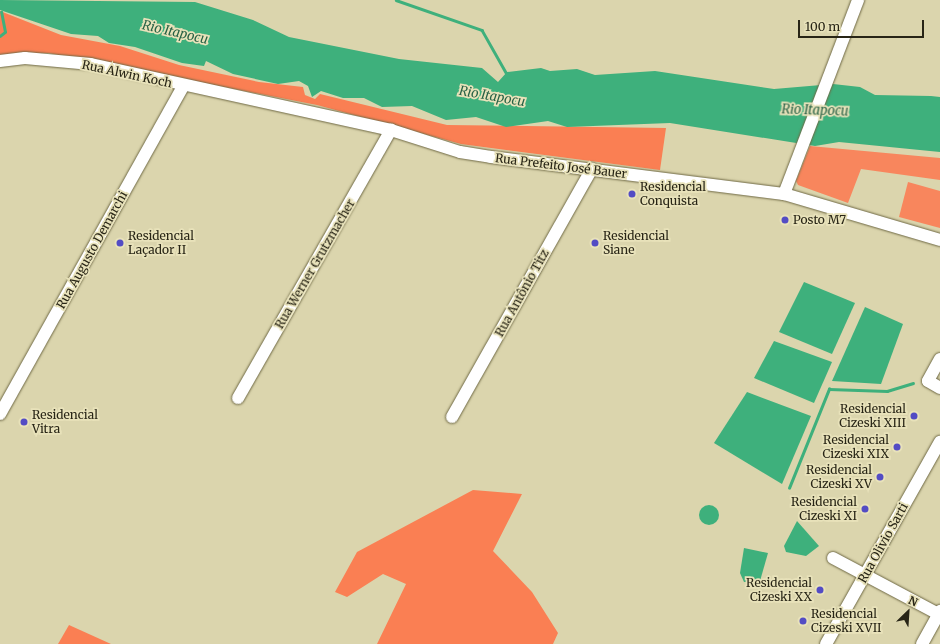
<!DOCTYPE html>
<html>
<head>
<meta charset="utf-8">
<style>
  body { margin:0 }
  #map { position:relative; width:940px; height:644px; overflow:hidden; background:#dbd5ad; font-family:Merriweather,serif }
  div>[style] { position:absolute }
  .green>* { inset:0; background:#f8865d }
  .forest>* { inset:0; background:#fa7f53 }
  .water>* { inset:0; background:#3eb07c }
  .round { border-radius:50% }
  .stream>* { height:2.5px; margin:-1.25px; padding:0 1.25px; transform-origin:1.25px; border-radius:1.25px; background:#3eb07c }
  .roads { filter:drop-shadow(0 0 1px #6f6945) drop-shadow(0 0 1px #6f6945) }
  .minor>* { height:12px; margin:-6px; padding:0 6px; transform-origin:6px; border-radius:6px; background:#fff }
  .dots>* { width:11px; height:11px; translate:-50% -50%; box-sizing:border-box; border:2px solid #e8e2ba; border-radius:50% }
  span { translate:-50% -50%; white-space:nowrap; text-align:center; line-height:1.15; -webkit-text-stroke:3.5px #e8e2ba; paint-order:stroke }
  .street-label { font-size:12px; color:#282516 }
  .poi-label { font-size:12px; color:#282516 }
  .left { translate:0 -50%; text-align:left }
  .right { translate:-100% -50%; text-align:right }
  .water-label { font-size:13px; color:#276145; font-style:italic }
  .north { position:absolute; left:888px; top:592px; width:40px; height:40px; -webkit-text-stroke:3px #e8e2ba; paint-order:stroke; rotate:25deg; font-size:11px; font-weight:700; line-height:16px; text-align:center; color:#282516 }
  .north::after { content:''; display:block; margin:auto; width:14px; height:18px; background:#282516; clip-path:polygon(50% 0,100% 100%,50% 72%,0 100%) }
  .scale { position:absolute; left:798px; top:20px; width:126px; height:18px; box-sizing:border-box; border:2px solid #282516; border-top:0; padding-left:5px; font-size:12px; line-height:14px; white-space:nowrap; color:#282516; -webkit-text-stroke:3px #e8e2ba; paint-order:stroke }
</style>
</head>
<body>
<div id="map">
  <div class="green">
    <i style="clip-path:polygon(810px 146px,940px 158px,940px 180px,861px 169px,848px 203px,798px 185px,796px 181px)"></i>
    <i style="clip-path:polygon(908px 182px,940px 191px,940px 228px,899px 217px)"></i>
  </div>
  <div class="forest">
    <i style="clip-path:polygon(0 11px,61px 35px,120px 46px,179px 65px,259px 82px,303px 87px,305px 95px,315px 99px,320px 94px,447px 125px,666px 128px,660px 170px,461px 144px,317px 105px,48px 53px,0 56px)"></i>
    <i style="clip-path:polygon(473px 490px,522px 494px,493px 551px,532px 592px,558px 633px,553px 644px,377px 644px,406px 584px,383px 574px,347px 597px,335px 592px,357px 552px)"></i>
    <i style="clip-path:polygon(69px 625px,111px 644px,58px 644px)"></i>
  </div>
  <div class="water">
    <i style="clip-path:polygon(0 0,195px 2px,253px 20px,289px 37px,399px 59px,482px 68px,498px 82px,507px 72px,541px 68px,550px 71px,577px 69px,595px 75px,655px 71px,774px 89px,833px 84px,860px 87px,875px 95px,931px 96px,940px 97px,940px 152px,839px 142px,815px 146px,670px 123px,567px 127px,548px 121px,506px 127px,476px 117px,446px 120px,412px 106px,382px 107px,364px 98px,343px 98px,321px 91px,312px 97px,308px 86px,299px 81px,278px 84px,233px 74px,206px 61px,204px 66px,182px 63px,135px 47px,109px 43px,98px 36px,71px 34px,0 10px)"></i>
    <i style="clip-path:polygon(804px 282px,855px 303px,832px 354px,779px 332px)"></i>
    <i style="clip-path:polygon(865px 307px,903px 324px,881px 384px,832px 381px)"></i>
    <i style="clip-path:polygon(774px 341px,832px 362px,814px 403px,754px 378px)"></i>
    <i style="clip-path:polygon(747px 392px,811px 416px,782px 484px,714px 443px)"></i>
    <i class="round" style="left:699px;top:505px;width:20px;height:20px"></i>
    <i style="clip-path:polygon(797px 521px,819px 546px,806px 556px,786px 552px,784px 546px)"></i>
    <i style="clip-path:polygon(744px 548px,768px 553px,760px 581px,744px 582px,740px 573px)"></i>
  </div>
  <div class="stream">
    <i style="left:396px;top:0;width:91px;rotate:19.2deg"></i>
    <i style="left:482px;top:30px;width:53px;rotate:60.5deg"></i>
    <i style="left:0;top:36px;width:6px;rotate:-39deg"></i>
    <i style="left:5px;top:32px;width:20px;rotate:-101deg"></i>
    <i style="left:789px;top:488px;width:107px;rotate:-68deg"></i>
    <i style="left:829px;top:389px;width:58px;rotate:2deg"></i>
    <i style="left:887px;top:391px;width:27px;rotate:-17deg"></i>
  </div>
  <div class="roads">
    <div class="minor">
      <i style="left:0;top:61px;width:25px;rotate:-7deg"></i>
      <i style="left:25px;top:58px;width:66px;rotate:5.2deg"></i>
      <i style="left:91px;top:64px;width:307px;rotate:12.4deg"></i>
      <i style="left:391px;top:130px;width:72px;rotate:17.7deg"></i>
      <i style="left:460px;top:152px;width:31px;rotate:9deg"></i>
      <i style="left:491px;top:157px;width:295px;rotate:7.2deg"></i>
      <i style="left:784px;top:194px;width:163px;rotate:16.4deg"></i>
      <i style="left:784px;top:194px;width:208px;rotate:-69.1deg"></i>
      <i style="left:940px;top:359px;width:25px;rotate:119deg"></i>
      <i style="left:928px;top:381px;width:14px;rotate:30deg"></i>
      <i style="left:238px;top:398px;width:309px;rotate:-60.3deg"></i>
      <i style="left:0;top:414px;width:376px;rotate:-60.8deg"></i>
      <i style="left:452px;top:417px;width:285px;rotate:-60.6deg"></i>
      <i style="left:833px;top:558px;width:121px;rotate:28deg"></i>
      <i style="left:826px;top:644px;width:232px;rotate:-60.6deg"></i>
      <i style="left:922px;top:644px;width:38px;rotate:-61deg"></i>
    </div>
  </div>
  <div class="dots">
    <i style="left:632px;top:194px;background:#534cc4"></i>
    <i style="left:785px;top:220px;background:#534cc4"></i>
    <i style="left:120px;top:243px;background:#534cc4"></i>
    <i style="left:595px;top:243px;background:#534cc4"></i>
    <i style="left:914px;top:416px;background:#534cc4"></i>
    <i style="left:24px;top:422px;background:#534cc4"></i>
    <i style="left:897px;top:447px;background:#534cc4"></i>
    <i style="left:880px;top:477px;background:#534cc4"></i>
    <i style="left:865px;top:509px;background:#534cc4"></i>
    <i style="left:820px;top:590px;background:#534cc4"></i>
    <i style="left:803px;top:621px;background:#534cc4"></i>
  </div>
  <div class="street-label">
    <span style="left:127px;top:74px;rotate:12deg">Rua Alwin Koch</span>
    <span style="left:561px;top:166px;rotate:7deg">Rua Prefeito José Bauer</span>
    <span style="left:92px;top:250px;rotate:-61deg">Rua Augusto Demarchi</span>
    <span style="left:315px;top:264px;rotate:-60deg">Rua Werner Grutzmacher</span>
    <span style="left:522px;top:293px;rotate:-61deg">Rua Antônio Titz</span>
    <span style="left:883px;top:543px;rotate:-61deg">Rua Olivio Sarti</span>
  </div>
  <div class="poi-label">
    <span class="left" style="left:640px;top:194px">Residencial<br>Conquista</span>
    <span class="left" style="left:793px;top:220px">Posto M7</span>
    <span class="left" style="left:128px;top:243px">Residencial<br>Laçador II</span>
    <span class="left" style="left:603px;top:243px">Residencial<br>Siane</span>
    <span class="right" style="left:906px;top:416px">Residencial<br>Cizeski XIII</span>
    <span class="left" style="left:32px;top:422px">Residencial<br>Vitra</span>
    <span class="right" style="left:889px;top:447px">Residencial<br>Cizeski XIX</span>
    <span class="right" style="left:872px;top:477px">Residencial<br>Cizeski XV</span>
    <span class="right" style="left:857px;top:509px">Residencial<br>Cizeski XI</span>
    <span class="right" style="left:812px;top:590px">Residencial<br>Cizeski XX</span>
    <span class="left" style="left:811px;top:621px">Residencial<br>Cizeski XVII</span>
  </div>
  <div class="water-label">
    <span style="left:175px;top:33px;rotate:13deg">Rio Itapocu</span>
    <span style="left:492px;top:97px;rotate:10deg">Rio Itapocu</span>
    <span style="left:815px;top:111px;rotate:2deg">Rio Itapocu</span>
  </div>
  <div class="north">N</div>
  <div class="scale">100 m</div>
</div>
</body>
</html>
